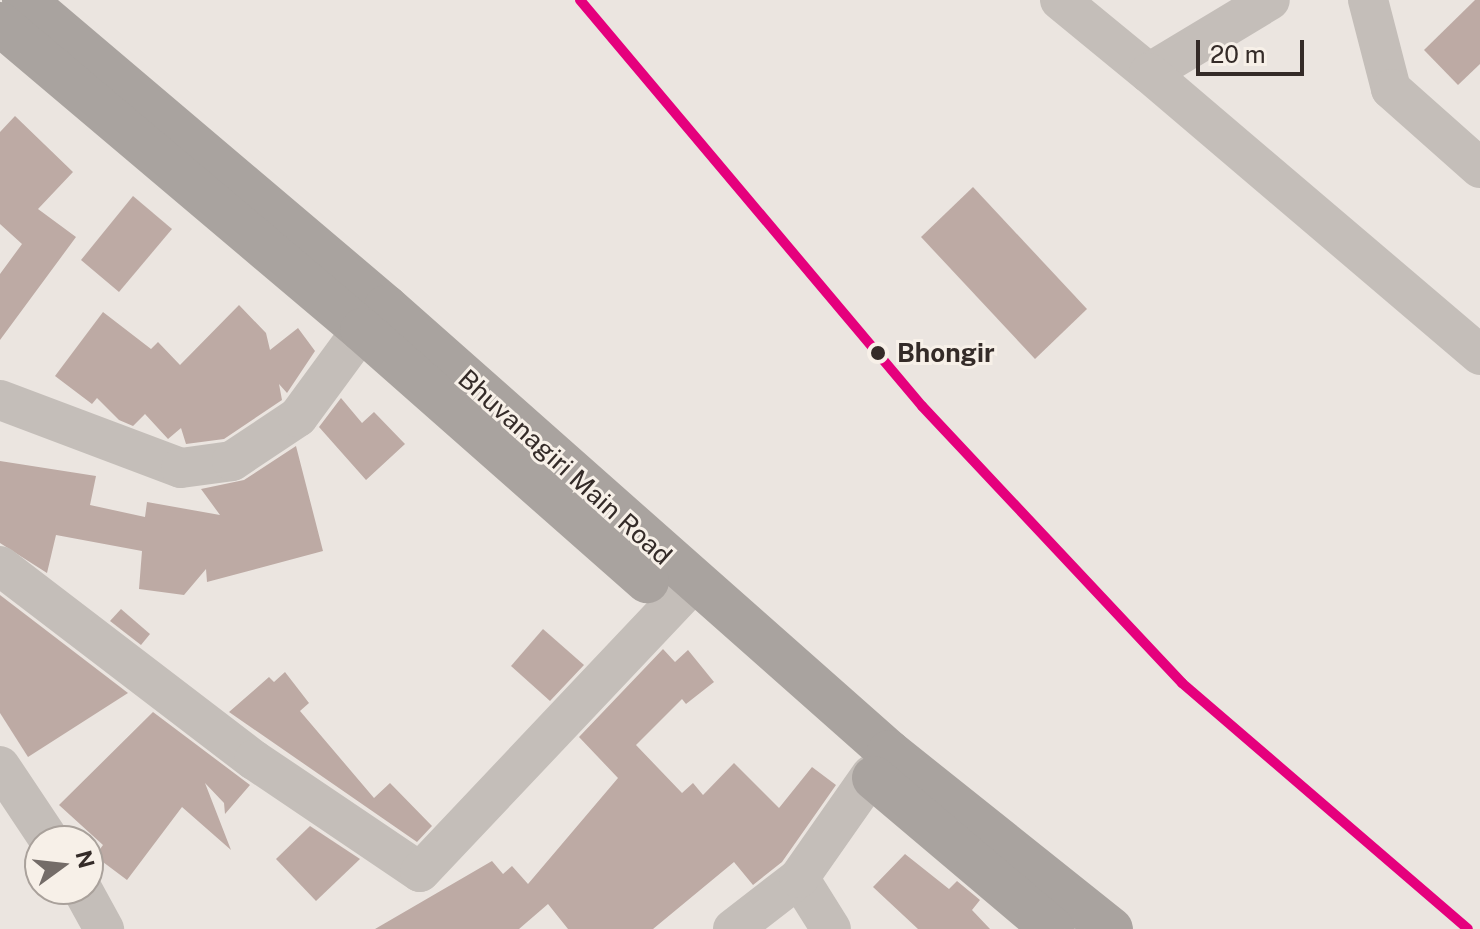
<!DOCTYPE html>
<html>
<head>
<meta charset="utf-8">
<style>
  body { margin:0 }
  #map { position:relative; width:1480px; height:929px; overflow:hidden; background:#ebe5e0; font-family:"Public Sans",sans-serif }
  div>[style] { position:absolute }
  .building>* { inset:0; background:#bdaaa4 }
  .minor>* { height:40px; margin:-20px; padding:0 20px; transform-origin:20px; border-radius:20px; background:#c4beb9 }
  .major>* { height:44px; margin:-22px; padding:0 22px; transform-origin:22px; border-radius:22px; background:#a9a39f }
  .rail-1>* { height:10px; margin:-5px; padding:0 5px; transform-origin:5px; border-radius:5px; background:#e5007d }
  .dots>* { width:22px; height:22px; translate:-50% -50%; box-sizing:border-box; border:4px solid #f7f0e8; border-radius:50% }
  span { translate:-50% -50%; white-space:nowrap; text-align:center; line-height:1.15; -webkit-text-stroke:6px #f7f0e8; paint-order:stroke }
  .stop-label { font-size:26px; color:#342b28; font-weight:700 }
  .left { translate:0 -50%; text-align:left }
  .street-label { font-size:26px; color:#342b28 }
  .north { position:absolute; left:24px; top:825px; width:80px; height:80px; box-sizing:border-box; background:#f7f0e8; border:2px solid #a9a19b; border-radius:50%; rotate:75deg; font-size:22px; font-weight:700; line-height:32px; text-align:center; color:#342b28 }
  .north::after { content:''; display:block; margin:auto; width:28px; height:36px; background:#746c68; clip-path:polygon(50% 0,100% 100%,50% 72%,0 100%) }
  .scale { position:absolute; left:1196px; top:40px; width:108px; height:36px; box-sizing:border-box; border:4px solid #342b28; border-top:0; padding-left:10px; font-size:24px; line-height:28px; white-space:nowrap; color:#342b28; -webkit-text-stroke:6px #f7f0e8; paint-order:stroke }
</style>
</head>
<body>
<div id="map">
  <div class="building">
    <i style="clip-path:polygon(1475px 0,1480px 0,1480px 64px,1458px 85px,1424px 50px)"></i>
    <i style="clip-path:polygon(15px 116px,73px 172px,38px 209px,76px 237px,0 340px,0 274px,22px 244px,0 224px,0 132px)"></i>
    <i style="clip-path:polygon(973px 187px,1087px 309px,1035px 359px,921px 237px)"></i>
    <i style="clip-path:polygon(133px 196px,172px 229px,119px 292px,81px 260px)"></i>
    <i style="clip-path:polygon(239px 305px,266px 333px,270px 350px,298px 328px,315px 351px,287px 393px,279px 384px,282px 400px,224px 439px,186px 444px,181px 428px,168px 439px,145px 414px,133px 426px,119px 420px,97px 398px,92px 404px,55px 376px,103px 312px,151px 349px,158px 342px,180px 365px)"></i>
    <i style="clip-path:polygon(341px 398px,362px 423px,374px 412px,405px 444px,366px 480px,319px 427px)"></i>
    <i style="clip-path:polygon(296px 446px,323px 551px,207px 582px,206px 569px,184px 595px,139px 589px,142px 551px,56px 535px,47px 573px,0 543px,0 461px,96px 476px,90px 505px,145px 517px,147px 502px,220px 515px,201px 489px,244px 480px)"></i>
    <i style="clip-path:polygon(0 595px,128px 693px,28px 757px,0 713px)"></i>
    <i style="clip-path:polygon(121px 609px,150px 634px,141px 645px,110px 621px)"></i>
    <i style="clip-path:polygon(543px 629px,584px 665px,550px 701px,511px 666px)"></i>
    <i style="clip-path:polygon(663px 649px,675px 662px,688px 650px,714px 682px,686px 704px,682px 699px,636px 745px,682px 793px,693px 783px,703px 795px,734px 763px,779px 808px,812px 767px,836px 785px,782px 862px,753px 885px,734px 862px,653px 929px,568px 929px,548px 904px,519px 929px,375px 929px,492px 861px,503px 874px,512px 866px,528px 884px,618px 778px,579px 737px)"></i>
    <i style="clip-path:polygon(285px 672px,309px 703px,300px 711px,374px 798px,390px 783px,432px 826px,417px 842px,229px 712px,269px 677px,274px 682px)"></i>
    <i style="clip-path:polygon(153px 712px,250px 785px,225px 814px,224px 803px,205px 783px,231px 850px,182px 807px,127px 880px,95px 856px,103px 845px,59px 805px)"></i>
    <i style="clip-path:polygon(310px 826px,360px 859px,316px 901px,276px 859px)"></i>
    <i style="clip-path:polygon(905px 854px,949px 889px,957px 881px,980px 900px,972px 910px,990px 929px,918px 929px,873px 887px)"></i>
  </div>
  <div class="minor">
    <i style="left:1060px;top:0;width:115px;rotate:39.4deg"></i>
    <i style="left:1149px;top:73px;width:141px;rotate:-31.1deg"></i>
    <i style="left:1368px;top:0;width:92px;rotate:75.5deg"></i>
    <i style="left:1391px;top:89px;width:119px;rotate:41.6deg"></i>
    <i style="left:1149px;top:73px;width:435px;rotate:40.4deg"></i>
    <i style="left:0;top:400px;width:193px;rotate:20.6deg"></i>
    <i style="left:181px;top:468px;width:51px;rotate:-7.8deg"></i>
    <i style="left:232px;top:461px;width:79px;rotate:-33.7deg"></i>
    <i style="left:298px;top:417px;width:108px;rotate:-53.7deg"></i>
    <i style="left:0;top:566px;width:320px;rotate:37.4deg"></i>
    <i style="left:254px;top:760px;width:200px;rotate:34deg"></i>
    <i style="left:420px;top:872px;width:399px;rotate:-46.6deg"></i>
    <i style="left:0;top:766px;width:90px;rotate:56.3deg"></i>
    <i style="left:799px;top:878px;width:60px;rotate:57.9deg"></i>
    <i style="left:82px;top:889px;width:46px;rotate:61.2deg"></i>
    <i style="left:733px;top:929px;width:83px;rotate:-37.7deg"></i>
    <i style="left:799px;top:878px;width:126px;rotate:-55deg"></i>
  </div>
  <div class="major">
    <i style="left:24px;top:0;width:475px;rotate:40.3deg"></i>
    <i style="left:386px;top:307px;width:672px;rotate:41.5deg"></i>
    <i style="left:889px;top:752px;width:284px;rotate:38.6deg"></i>
    <i style="left:0;top:24px;width:474px;rotate:40.2deg"></i>
    <i style="left:362px;top:330px;width:380px;rotate:41.4deg"></i>
    <i style="left:874px;top:778px;width:234px;rotate:40.2deg"></i>
  </div>
  <div class="rail-1">
    <i style="left:580px;top:0;width:531px;rotate:49.89deg"></i>
    <i style="left:922px;top:406px;width:380px;rotate:46.8deg"></i>
    <i style="left:1182px;top:683px;width:377px;rotate:40.7deg"></i>
  </div>
  <div class="dots">
    <i style="left:878px;top:353px;background:#342b28"></i>
  </div>
  <div class="stop-label">
    <span class="left" style="left:897px;top:353px">Bhongir</span>
  </div>
  <div class="street-label">
    <span style="left:565px;top:467px;rotate:42deg">Bhuvanagiri Main Road</span>
  </div>
  <div class="north">N</div>
  <div class="scale">20 m</div>
</div>
</body>
</html>
